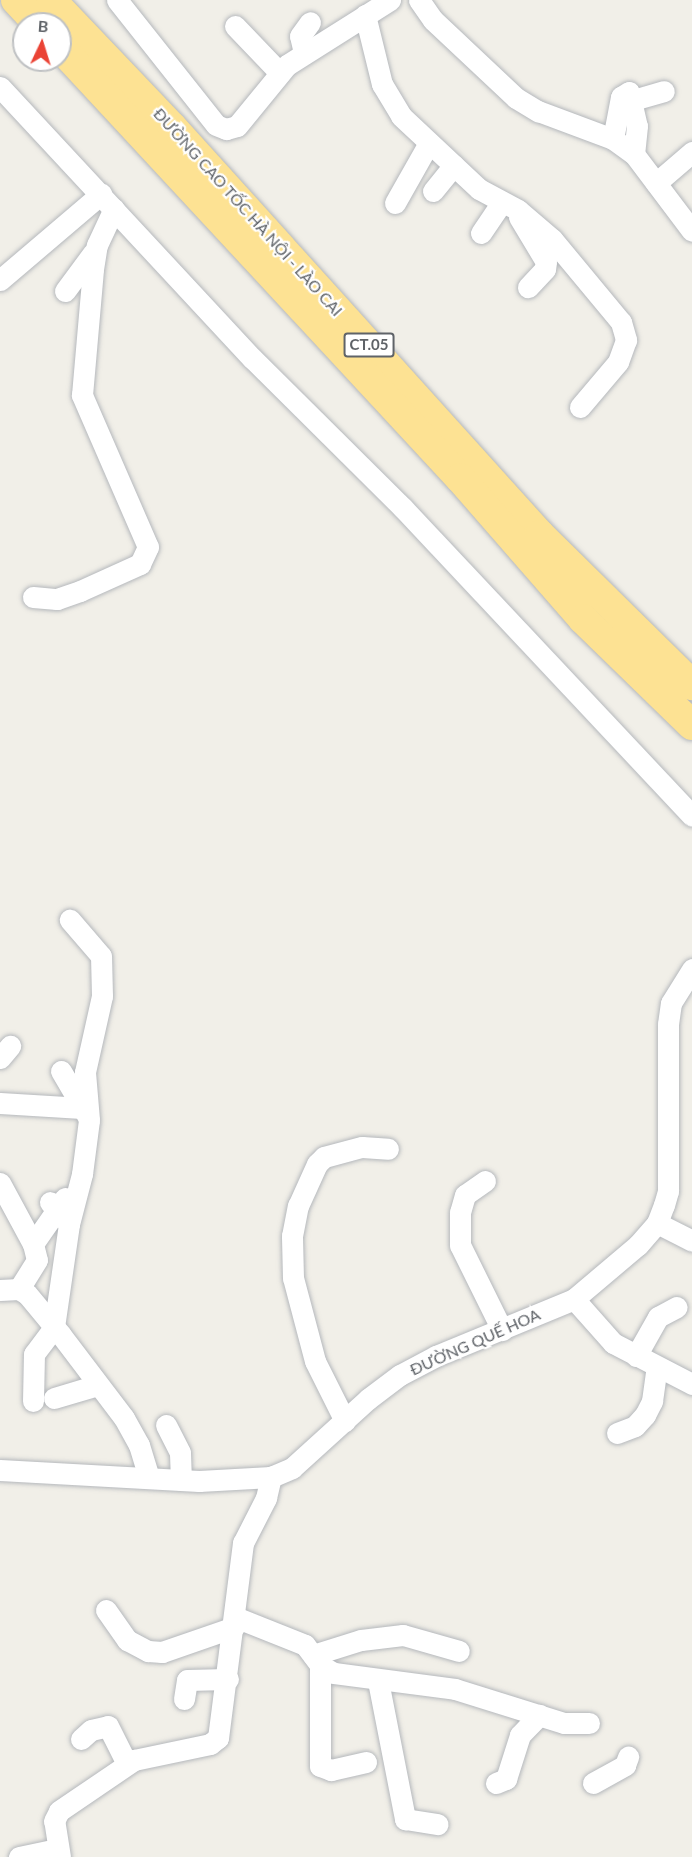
<!DOCTYPE html>
<html>
<head>
<meta charset="utf-8">
<style>
  body { margin:0 }
  #map { position:relative; width:692px; height:1857px; overflow:hidden; background:#f1efe8; font-family:Lato,sans-serif }
  div>[style] { position:absolute }
  .roads { filter:drop-shadow(0 0 2px #b5b8bc) drop-shadow(0 0 2px #b5b8bc) }
  .minor>* { height:21px; margin:-10.5px; padding:0 10.5px; transform-origin:10.5px; border-radius:10.5px; background:#fff }
  .highway>* { height:30px; margin:-15px; padding:0 15px; transform-origin:15px; border-radius:15px; background:#fde293 }
  span { translate:-50% -50%; white-space:nowrap; text-align:center; line-height:1.15; -webkit-text-stroke:4.5px #fff; paint-order:stroke }
  .shield-label span { padding:2px 4px; background:#fff; border:2px solid; border-radius:4px; -webkit-text-stroke-width:0 }
  .shield-label { font-size:15px; color:#5f6368; font-weight:700 }
  .street-label { font-size:16px; color:#5f6368 }
  .north { position:absolute; left:12px; top:12px; width:60px; height:60px; box-sizing:border-box; background:#fff; border:2px solid #bfc1c3; border-radius:50%; rotate:4deg; font-size:16px; font-weight:700; line-height:24px; text-align:center; color:#5f6368 }
  .north::after { content:''; display:block; margin:auto; width:21px; height:27px; background:#ea4335; clip-path:polygon(50% 0,100% 100%,50% 72%,0 100%) }
</style>
</head>
<body>
<div id="map">
  <div class="roads">
    <div class="minor">
      <i style="left:117px;top:0;width:159px;rotate:51.6deg"></i>
      <i style="left:216px;top:125px;width:11px;rotate:22deg"></i>
      <i style="left:226px;top:129px;width:11px;rotate:-15deg"></i>
      <i style="left:237px;top:126px;width:79px;rotate:-50.7deg"></i>
      <i style="left:287px;top:65px;width:122px;rotate:-32.3deg"></i>
      <i style="left:419px;top:0;width:24px;rotate:55deg"></i>
      <i style="left:433px;top:20px;width:114px;rotate:43.2deg"></i>
      <i style="left:516px;top:98px;width:26px;rotate:31deg"></i>
      <i style="left:538px;top:111px;width:80px;rotate:20.5deg"></i>
      <i style="left:613px;top:139px;width:26px;rotate:36deg"></i>
      <i style="left:634px;top:154px;width:96px;rotate:53deg"></i>
      <i style="left:365px;top:15px;width:71px;rotate:76.2deg"></i>
      <i style="left:382px;top:84px;width:37px;rotate:59deg"></i>
      <i style="left:401px;top:116px;width:107px;rotate:43.1deg"></i>
      <i style="left:479px;top:189px;width:44px;rotate:28.3deg"></i>
      <i style="left:518px;top:210px;width:45px;rotate:40.5deg"></i>
      <i style="left:552px;top:239px;width:108px;rotate:50.3deg"></i>
      <i style="left:621px;top:322px;width:19px;rotate:74deg"></i>
      <i style="left:626px;top:340px;width:23px;rotate:110deg"></i>
      <i style="left:618px;top:362px;width:59px;rotate:130.2deg"></i>
      <i style="left:235px;top:26px;width:65px;rotate:46.2deg"></i>
      <i style="left:304px;top:53px;width:17px;rotate:-103deg"></i>
      <i style="left:300px;top:36px;width:17px;rotate:-54deg"></i>
      <i style="left:0;top:87px;width:371px;rotate:47.1deg"></i>
      <i style="left:253px;top:359px;width:211px;rotate:44.8deg"></i>
      <i style="left:403px;top:508px;width:422px;rotate:46.8deg"></i>
      <i style="left:633px;top:100px;width:32px;rotate:-16deg"></i>
      <i style="left:613px;top:139px;width:43px;rotate:-79.2deg"></i>
      <i style="left:621px;top:97px;width:9px;rotate:-32deg"></i>
      <i style="left:629px;top:92px;width:35px;rotate:77deg"></i>
      <i style="left:637px;top:126px;width:28px;rotate:96deg"></i>
      <i style="left:656px;top:183px;width:48px;rotate:-40.7deg"></i>
      <i style="left:433px;top:191px;width:33px;rotate:-51deg"></i>
      <i style="left:395px;top:203px;width:69px;rotate:-60.5deg"></i>
      <i style="left:519px;top:217px;width:52px;rotate:59deg"></i>
      <i style="left:546px;top:262px;width:7px;rotate:98deg"></i>
      <i style="left:545px;top:269px;width:25px;rotate:133deg"></i>
      <i style="left:481px;top:233px;width:37px;rotate:-56deg"></i>
      <i style="left:0;top:280px;width:133px;rotate:-40.4deg"></i>
      <i style="left:65px;top:291px;width:47px;rotate:-53.6deg"></i>
      <i style="left:33px;top:597px;width:24px;rotate:5deg"></i>
      <i style="left:57px;top:599px;width:24px;rotate:-19deg"></i>
      <i style="left:80px;top:591px;width:66px;rotate:-24.2deg"></i>
      <i style="left:140px;top:564px;width:19px;rotate:-65deg"></i>
      <i style="left:148px;top:547px;width:166px;rotate:-113.5deg"></i>
      <i style="left:82px;top:395px;width:126px;rotate:-85deg"></i>
      <i style="left:93px;top:269px;width:24px;rotate:-81deg"></i>
      <i style="left:97px;top:245px;width:40px;rotate:-65deg"></i>
      <i style="left:0;top:1058px;width:16px;rotate:-50deg"></i>
      <i style="left:61px;top:1071px;width:53px;rotate:59.6deg"></i>
      <i style="left:0;top:1103px;width:82px;rotate:3.5deg"></i>
      <i style="left:485px;top:1181px;width:24px;rotate:145deg"></i>
      <i style="left:465px;top:1195px;width:18px;rotate:106deg"></i>
      <i style="left:460px;top:1212px;width:33px;rotate:90deg"></i>
      <i style="left:460px;top:1245px;width:95px;rotate:63.7deg"></i>
      <i style="left:0;top:1183px;width:69px;rotate:61.6deg"></i>
      <i style="left:33px;top:1244px;width:16px;rotate:76deg"></i>
      <i style="left:37px;top:1260px;width:34px;rotate:122deg"></i>
      <i style="left:657px;top:1223px;width:39px;rotate:27deg"></i>
      <i style="left:69px;top:1224px;width:52px;rotate:-75.4deg"></i>
      <i style="left:82px;top:1174px;width:54px;rotate:-82.6deg"></i>
      <i style="left:89px;top:1120px;width:48px;rotate:-94.8deg"></i>
      <i style="left:85px;top:1072px;width:78px;rotate:-77.4deg"></i>
      <i style="left:102px;top:996px;width:40px;rotate:-91.4deg"></i>
      <i style="left:101px;top:956px;width:48px;rotate:-130.7deg"></i>
      <i style="left:33px;top:1244px;width:56px;rotate:-55.2deg"></i>
      <i style="left:0;top:1290px;width:19px;rotate:-3deg"></i>
      <i style="left:19px;top:1289px;width:9px;rotate:32deg"></i>
      <i style="left:27px;top:1294px;width:53px;rotate:50.3deg"></i>
      <i style="left:61px;top:1335px;width:104px;rotate:52.8deg"></i>
      <i style="left:124px;top:1418px;width:31px;rotate:61deg"></i>
      <i style="left:139px;top:1445px;width:34px;rotate:73deg"></i>
      <i style="left:574px;top:1299px;width:59px;rotate:48.4deg"></i>
      <i style="left:613px;top:1343px;width:89px;rotate:27.4deg"></i>
      <i style="left:636px;top:1356px;width:45px;rotate:-60.6deg"></i>
      <i style="left:658px;top:1317px;width:21px;rotate:-28deg"></i>
      <i style="left:54px;top:1398px;width:46px;rotate:-16.5deg"></i>
      <i style="left:33px;top:1401px;width:47px;rotate:-88.8deg"></i>
      <i style="left:34px;top:1354px;width:34px;rotate:-53deg"></i>
      <i style="left:54px;top:1327px;width:104px;rotate:-81.7deg"></i>
      <i style="left:69px;top:1224px;width:29px;rotate:-131deg"></i>
      <i style="left:345px;top:1421px;width:67px;rotate:-116.6deg"></i>
      <i style="left:315px;top:1361px;width:86px;rotate:-104.8deg"></i>
      <i style="left:293px;top:1278px;width:42px;rotate:-91.4deg"></i>
      <i style="left:292px;top:1236px;width:31px;rotate:-79deg"></i>
      <i style="left:298px;top:1206px;width:46px;rotate:-65.7deg"></i>
      <i style="left:317px;top:1164px;width:10px;rotate:-45deg"></i>
      <i style="left:324px;top:1157px;width:39px;rotate:-15deg"></i>
      <i style="left:362px;top:1147px;width:26px;rotate:4deg"></i>
      <i style="left:166px;top:1425px;width:31px;rotate:63deg"></i>
      <i style="left:180px;top:1453px;width:27px;rotate:88deg"></i>
      <i style="left:617px;top:1433px;width:19px;rotate:-21deg"></i>
      <i style="left:635px;top:1426px;width:15px;rotate:-48deg"></i>
      <i style="left:645px;top:1415px;width:16px;rotate:-63deg"></i>
      <i style="left:652px;top:1401px;width:34px;rotate:-82deg"></i>
      <i style="left:0;top:1470px;width:199px;rotate:3.2deg"></i>
      <i style="left:199px;top:1481px;width:72px;rotate:-3.2deg"></i>
      <i style="left:271px;top:1477px;width:23px;rotate:-23deg"></i>
      <i style="left:292px;top:1468px;width:103px;rotate:-42.2deg"></i>
      <i style="left:368px;top:1399px;width:40px;rotate:-37deg"></i>
      <i style="left:400px;top:1375px;width:41px;rotate:-27.8deg"></i>
      <i style="left:436px;top:1356px;width:149px;rotate:-22.4deg"></i>
      <i style="left:574px;top:1299px;width:84px;rotate:-40.2deg"></i>
      <i style="left:638px;top:1245px;width:29px;rotate:-49deg"></i>
      <i style="left:657px;top:1223px;width:19px;rotate:-69deg"></i>
      <i style="left:664px;top:1205px;width:15px;rotate:-74deg"></i>
      <i style="left:668px;top:1191px;width:167px;rotate:-90deg"></i>
      <i style="left:668px;top:1024px;width:21px;rotate:-82deg"></i>
      <i style="left:671px;top:1003px;width:40px;rotate:-58deg"></i>
      <i style="left:106px;top:1610px;width:37px;rotate:55deg"></i>
      <i style="left:127px;top:1640px;width:24px;rotate:28deg"></i>
      <i style="left:148px;top:1651px;width:14px;rotate:4deg"></i>
      <i style="left:162px;top:1652px;width:76px;rotate:-19.1deg"></i>
      <i style="left:235px;top:1617px;width:75px;rotate:21.8deg"></i>
      <i style="left:305px;top:1645px;width:25px;rotate:53deg"></i>
      <i style="left:320px;top:1665px;width:16px;rotate:30deg"></i>
      <i style="left:334px;top:1673px;width:122px;rotate:7.5deg"></i>
      <i style="left:455px;top:1689px;width:114px;rotate:17.3deg"></i>
      <i style="left:564px;top:1723px;width:25px"></i>
      <i style="left:313px;top:1655px;width:50px;rotate:-17.4deg"></i>
      <i style="left:361px;top:1640px;width:42px;rotate:-6.8deg"></i>
      <i style="left:403px;top:1635px;width:58px;rotate:15.9deg"></i>
      <i style="left:320px;top:1665px;width:101px;rotate:90deg"></i>
      <i style="left:320px;top:1766px;width:12px;rotate:20deg"></i>
      <i style="left:331px;top:1770px;width:36px;rotate:-13deg"></i>
      <i style="left:378px;top:1681px;width:141px;rotate:78.9deg"></i>
      <i style="left:405px;top:1819px;width:33px;rotate:9deg"></i>
      <i style="left:184px;top:1699px;width:19px;rotate:-81deg"></i>
      <i style="left:187px;top:1680px;width:41px;rotate:-1.4deg"></i>
      <i style="left:81px;top:1739px;width:13px;rotate:-42deg"></i>
      <i style="left:91px;top:1730px;width:17px;rotate:-13deg"></i>
      <i style="left:108px;top:1726px;width:42px;rotate:63.4deg"></i>
      <i style="left:496px;top:1783px;width:11px;rotate:-22deg"></i>
      <i style="left:506px;top:1779px;width:46px;rotate:-72.3deg"></i>
      <i style="left:520px;top:1735px;width:28px;rotate:-46deg"></i>
      <i style="left:593px;top:1783px;width:37px;rotate:-29deg"></i>
      <i style="left:625px;top:1765px;width:9px;rotate:-69deg"></i>
      <i style="left:19px;top:1857px;width:40px;rotate:-12deg"></i>
      <i style="left:60px;top:1857px;width:36px;rotate:-99deg"></i>
      <i style="left:54px;top:1821px;width:11px;rotate:-63deg"></i>
      <i style="left:59px;top:1811px;width:91px;rotate:-34.2deg"></i>
      <i style="left:134px;top:1760px;width:78px;rotate:-11.9deg"></i>
      <i style="left:210px;top:1744px;width:10px;rotate:-37deg"></i>
      <i style="left:218px;top:1738px;width:197px;rotate:-82.7deg"></i>
      <i style="left:243px;top:1543px;width:51px;rotate:-62.9deg"></i>
      <i style="left:266px;top:1498px;width:22px;rotate:-77deg"></i>
    </div>
    <div class="highway">
      <i style="left:16px;top:0;width:33px;rotate:47deg"></i>
      <i style="left:51px;top:0;width:175px;rotate:46.4deg"></i>
      <i style="left:172px;top:127px;width:549px;rotate:47.95deg"></i>
      <i style="left:540px;top:535px;width:214px;rotate:44.6deg"></i>
      <i style="left:60px;top:47px;width:588px;rotate:47.14deg"></i>
      <i style="left:460px;top:478px;width:187px;rotate:48.9deg"></i>
      <i style="left:583px;top:619px;width:152px;rotate:44.2deg"></i>
    </div>
  </div>
  <div class="shield-label">
    <span style="left:369px;top:345px">CT.05</span>
  </div>
  <div class="street-label">
    <span style="left:248px;top:212px;rotate:48deg">ĐƯỜNG CAO TỐC HÀ NỘI - LÀO CAI</span>
    <span style="left:475px;top:1342px;rotate:-24deg">ĐƯỜNG QUẾ HOA</span>
  </div>
  <div class="north">B</div>
</div>
</body>
</html>
